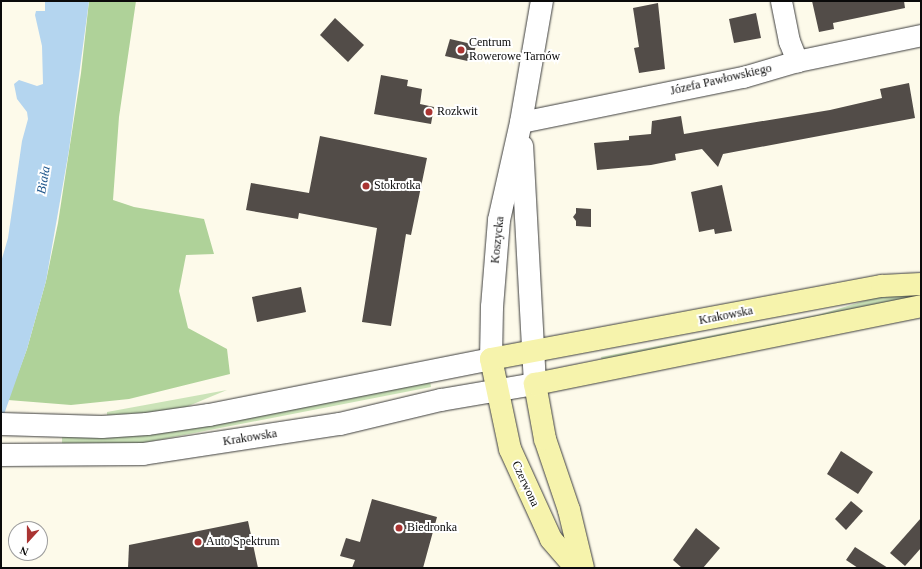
<!DOCTYPE html>
<html>
<head>
<meta charset="utf-8">
<style>
  body { margin:0 }
  #map { position:relative; width:922px; height:569px; overflow:hidden; background:#fdfaea; font-family:Georgia,serif }
  div>[style] { position:absolute }
  .green>* { inset:0; background:#cbe3b8 }
  .forest>* { inset:0; background:#afd299 }
  .water>* { inset:0; background:#b4d5ef }
  .building>* { inset:0; background:#524c48 }
  .roads { filter:drop-shadow(0 0 1px #3d3d3d) drop-shadow(0 0 1px #3d3d3d) }
  .minor>* { height:21px; margin:-10.5px; padding:0 10.5px; transform-origin:10.5px; border-radius:10.5px; background:#fff }
  .tertiary>* { height:22px; margin:-11px; padding:0 11px; transform-origin:11px; border-radius:11px; background:#fff }
  .secondary>* { height:22px; margin:-11px; padding:0 11px; transform-origin:11px; border-radius:11px; background:#f6f3ac }
  .dots>* { width:11px; height:11px; translate:-50% -50%; box-sizing:border-box; border:2px solid #fff; border-radius:50% }
  span { translate:-50% -50%; white-space:nowrap; text-align:center; line-height:1.15; -webkit-text-stroke:4px #fff; paint-order:stroke }
  .poi-label { font-size:12px; color:#0a0a0a }
  .left { translate:0 -50%; text-align:left }
  .street-label { font-size:12px; color:#0a0a0a }
  .water-label { font-size:13px; color:#22588d; font-style:italic }
  .frame { position:absolute; inset:0; border:2px solid #0a0a0a; pointer-events:none }
  .north { position:absolute; left:8px; top:521px; width:40px; height:40px; box-sizing:border-box; background:#fff; border:1px solid #9d9d9d; border-radius:50%; rotate:201deg; font-size:11px; font-weight:700; line-height:16px; text-align:center; color:#0a0a0a }
  .north::after { content:''; display:block; margin:auto; width:14px; height:18px; background:#aa3432; clip-path:polygon(50% 0,100% 100%,50% 72%,0 100%) }
</style>
</head>
<body>
<div id="map">
  <div class="green">
    <i style="clip-path:polygon(921px 290px,921px 299px,602px 362px,601px 357px,818px 315px,877px 297px)"></i>
    <i style="clip-path:polygon(430px 380px,431px 387px,148px 442px,128px 445px,62px 445px,62px 437px,100px 437px)"></i>
    <i style="clip-path:polygon(227px 390px,186px 407px,144px 413px,107px 415px,107px 412px)"></i>
  </div>
  <div class="forest">
    <i style="clip-path:polygon(89px 1px,136px 1px,119px 117px,113px 200px,134px 207px,204px 219px,214px 254px,186px 255px,179px 291px,188px 328px,227px 349px,230px 374px,129px 399px,71px 405px,8px 400px,27px 349px,46px 281px,58px 223px,81px 73px)"></i>
  </div>
  <div class="water">
    <i style="clip-path:polygon(45px 1px,89px 1px,69px 150px,46px 281px,27px 349px,1px 423px,1px 262px,8px 238px,22px 141px,28px 119px,27px 112px,17px 99px,14px 84px,19px 80px,37px 86px,43px 84px,42px 46px,35px 15px,36px 11px,45px 11px)"></i>
  </div>
  <div class="building">
    <i style="clip-path:polygon(812px 1px,904px 1px,905px 8px,833px 23px,834px 29px,819px 32px)"></i>
    <i style="clip-path:polygon(658px 3px,665px 69px,639px 73px,634px 48px,639px 47px,633px 8px)"></i>
    <i style="clip-path:polygon(756px 13px,761px 38px,734px 43px,729px 19px)"></i>
    <i style="clip-path:polygon(335px 18px,364px 45px,348px 62px,320px 35px)"></i>
    <i style="clip-path:polygon(450px 39px,476px 45px,472px 62px,445px 56px)"></i>
    <i style="clip-path:polygon(381px 75px,408px 80px,407px 86px,422px 89px,420px 104px,434px 107px,431px 124px,374px 114px)"></i>
    <i style="clip-path:polygon(909px 83px,915px 118px,723px 154px,718px 167px,702px 149px,675px 154px,676px 160px,651px 165px,597px 170px,594px 143px,629px 140px,629px 136px,651px 134px,652px 121px,681px 116px,684px 134px,830px 110px,882px 98px,880px 89px)"></i>
    <i style="clip-path:polygon(320px 136px,427px 158px,411px 235px,406px 234px,391px 326px,362px 322px,377px 228px,299px 213px,298px 219px,246px 210px,251px 183px,309px 193px)"></i>
    <i style="clip-path:polygon(722px 185px,732px 231px,715px 234px,714px 229px,699px 232px,691px 192px)"></i>
    <i style="clip-path:polygon(576px 208px,591px 209px,591px 227px,576px 226px,576px 221px,573px 217px,576px 213px)"></i>
    <i style="clip-path:polygon(301px 287px,306px 312px,257px 322px,252px 297px)"></i>
    <i style="clip-path:polygon(841px 451px,873px 472px,858px 494px,827px 474px)"></i>
    <i style="clip-path:polygon(372px 499px,437px 517px,423px 568px,352px 568px,355px 560px,340px 556px,346px 538px,360px 542px)"></i>
    <i style="clip-path:polygon(851px 501px,863px 511px,846px 530px,835px 519px)"></i>
    <i style="clip-path:polygon(921px 518px,921px 548px,905px 566px,890px 553px)"></i>
    <i style="clip-path:polygon(248px 521px,258px 568px,128px 568px,129px 545px)"></i>
    <i style="clip-path:polygon(696px 528px,720px 548px,703px 568px,682px 568px,673px 560px)"></i>
    <i style="clip-path:polygon(855px 547px,888px 568px,858px 568px,846px 560px)"></i>
  </div>
  <div class="roads">
    <div class="minor">
      <i style="left:781px;top:1px;width:41px;rotate:78.7deg"></i>
      <i style="left:789px;top:41px;width:22px;rotate:68deg"></i>
      <i style="left:521px;top:122px;width:227px;rotate:-11.5deg"></i>
      <i style="left:743px;top:77px;width:56px;rotate:-16.5deg"></i>
      <i style="left:797px;top:61px;width:127px;rotate:-11.8deg"></i>
    </div>
    <div class="tertiary">
      <i style="left:1px;top:424px;width:101px;rotate:1.7deg"></i>
      <i style="left:102px;top:427px;width:45px;rotate:-3.8deg"></i>
      <i style="left:147px;top:424px;width:63px;rotate:-8.3deg"></i>
      <i style="left:209px;top:415px;width:288px;rotate:-11.2deg"></i>
      <i style="left:491px;top:359px;width:52px;rotate:-88.9deg"></i>
      <i style="left:492px;top:307px;width:87px;rotate:-85.4deg"></i>
      <i style="left:499px;top:220px;width:100px;rotate:-77.3deg"></i>
      <i style="left:521px;top:122px;width:123px;rotate:-80.2deg"></i>
      <i style="left:1px;top:455px;width:142px;rotate:-0.4deg"></i>
      <i style="left:143px;top:454px;width:199px;rotate:-8.7deg"></i>
      <i style="left:340px;top:424px;width:104px;rotate:-13.4deg"></i>
      <i style="left:441px;top:400px;width:95px;rotate:-9.7deg"></i>
      <i style="left:535px;top:384px;width:238px;rotate:-93.1deg"></i>
    </div>
    <div class="secondary">
      <i style="left:576px;top:568px;width:38px;rotate:-131deg"></i>
      <i style="left:551px;top:539px;width:99px;rotate:-114.5deg"></i>
      <i style="left:510px;top:449px;width:92px;rotate:-101.9deg"></i>
      <i style="left:491px;top:359px;width:398px;rotate:-10.6deg"></i>
      <i style="left:882px;top:286px;width:39px;rotate:-3deg"></i>
      <i style="left:583px;top:568px;width:60px;rotate:-103.6deg"></i>
      <i style="left:569px;top:510px;width:75px;rotate:-108.7deg"></i>
      <i style="left:545px;top:439px;width:56px;rotate:-100.3deg"></i>
      <i style="left:535px;top:384px;width:394px;rotate:-11.4deg"></i>
    </div>
  </div>
  <div class="dots">
    <i style="left:461px;top:50px;background:#aa3432"></i>
    <i style="left:429px;top:112px;background:#aa3432"></i>
    <i style="left:366px;top:186px;background:#aa3432"></i>
    <i style="left:399px;top:528px;background:#aa3432"></i>
    <i style="left:198px;top:542px;background:#aa3432"></i>
  </div>
  <div class="poi-label">
    <span class="left" style="left:469px;top:50px">Centrum<br>Rowerowe Tarnów</span>
    <span class="left" style="left:437px;top:112px">Rozkwit</span>
    <span class="left" style="left:374px;top:186px">Stokrotka</span>
    <span class="left" style="left:407px;top:528px">Biedronka</span>
    <span class="left" style="left:206px;top:542px">Auto Spektrum</span>
  </div>
  <div class="street-label">
    <span style="left:721px;top:80px;rotate:-13deg">Józefa Pawłowskiego</span>
    <span style="left:498px;top:240px;rotate:-84deg">Koszycka</span>
    <span style="left:726px;top:316px;rotate:-11deg">Krakowska</span>
    <span style="left:250px;top:438px;rotate:-9deg">Krakowska</span>
    <span style="left:525px;top:484px;rotate:65deg">Czerwona</span>
  </div>
  <div class="water-label">
    <span style="left:44px;top:180px;rotate:-80deg">Biała</span>
  </div>
  <div class="frame"></div>
  <div class="north">N</div>
</div>
</body>
</html>
